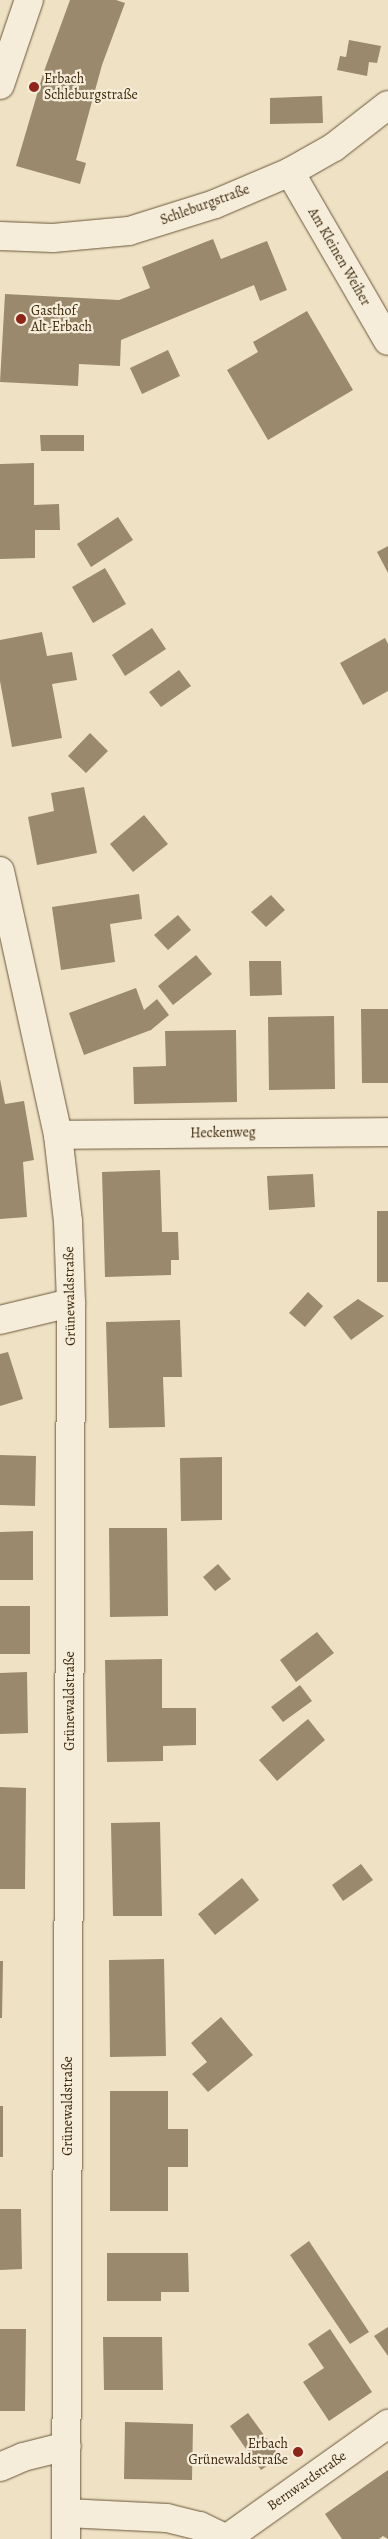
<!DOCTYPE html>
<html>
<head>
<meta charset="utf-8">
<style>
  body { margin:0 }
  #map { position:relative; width:388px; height:2539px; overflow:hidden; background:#efe2c4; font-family:Alegreya,serif }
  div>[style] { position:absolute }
  .building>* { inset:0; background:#9a896c }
  .roads { filter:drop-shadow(0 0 1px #6a573a) drop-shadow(0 0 1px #6a573a) }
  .street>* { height:28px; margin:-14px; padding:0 14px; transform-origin:14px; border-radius:14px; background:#f5ecd9 }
  .dots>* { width:14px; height:14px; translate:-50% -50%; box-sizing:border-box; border:2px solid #f5ecd9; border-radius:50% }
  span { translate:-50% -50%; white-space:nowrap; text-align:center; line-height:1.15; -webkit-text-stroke:4.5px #f5ecd9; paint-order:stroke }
  .poi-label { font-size:14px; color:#3e290c }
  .left { translate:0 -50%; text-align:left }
  .right { translate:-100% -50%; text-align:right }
  .street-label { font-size:14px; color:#3e290c }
</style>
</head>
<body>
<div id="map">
  <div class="building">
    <i style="clip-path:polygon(70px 0,116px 0,125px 3px,102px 65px,76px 160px,86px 163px,80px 184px,16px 166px,43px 74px)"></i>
    <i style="clip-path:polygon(349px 40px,381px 46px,377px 63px,369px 62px,367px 76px,337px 70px,340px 56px,346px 57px)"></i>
    <i style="clip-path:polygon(322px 96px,323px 123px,270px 124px,270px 98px)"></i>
    <i style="clip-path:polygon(213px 239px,221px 259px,267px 241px,287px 290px,260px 301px,254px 285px,121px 340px,120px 366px,79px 364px,78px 386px,0 382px,5px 294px,119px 300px,150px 288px,142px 267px)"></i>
    <i style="clip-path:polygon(307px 311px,353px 390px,268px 440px,227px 370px,258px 352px,253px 342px)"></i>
    <i style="clip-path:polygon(168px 350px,180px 376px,142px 394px,130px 368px)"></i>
    <i style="clip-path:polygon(40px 435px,84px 435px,84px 451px,41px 451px)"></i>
    <i style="clip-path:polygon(34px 463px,34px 505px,59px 504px,60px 530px,35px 530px,35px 558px,0 559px,0 464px)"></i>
    <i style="clip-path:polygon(118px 517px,133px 540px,91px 567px,77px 544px)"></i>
    <i style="clip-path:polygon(388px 546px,388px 573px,377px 552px)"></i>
    <i style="clip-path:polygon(105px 568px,126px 604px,93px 623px,72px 587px)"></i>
    <i style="clip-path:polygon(152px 628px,166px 649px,125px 676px,112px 655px)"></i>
    <i style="clip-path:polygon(42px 632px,47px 656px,72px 652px,77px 680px,52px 684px,62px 738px,12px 747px,0 681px,0 640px)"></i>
    <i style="clip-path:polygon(385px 638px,388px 644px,388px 691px,363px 705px,340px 663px)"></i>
    <i style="clip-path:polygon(179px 670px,191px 686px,161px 707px,149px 692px)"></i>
    <i style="clip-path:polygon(90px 733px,108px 751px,86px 773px,68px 756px)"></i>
    <i style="clip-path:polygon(84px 787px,97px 853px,37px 865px,28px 817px,54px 811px,51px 793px)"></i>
    <i style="clip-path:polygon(144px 815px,168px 844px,133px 872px,110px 844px)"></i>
    <i style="clip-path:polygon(139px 894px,142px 919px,110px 924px,115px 962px,61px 970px,52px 907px)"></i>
    <i style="clip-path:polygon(271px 895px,285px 910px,266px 927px,251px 912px)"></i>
    <i style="clip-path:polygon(178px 915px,191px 930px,168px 950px,154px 935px)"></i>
    <i style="clip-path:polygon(196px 955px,212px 974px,173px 1005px,158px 986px)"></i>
    <i style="clip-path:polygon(249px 961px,281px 961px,282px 995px,250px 996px)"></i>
    <i style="clip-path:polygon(136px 988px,144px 1010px,157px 999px,169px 1015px,151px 1030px,84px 1055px,69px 1013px)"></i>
    <i style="clip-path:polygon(361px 1009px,388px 1009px,388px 1083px,362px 1083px)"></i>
    <i style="clip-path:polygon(334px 1016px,335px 1089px,269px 1090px,268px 1017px)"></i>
    <i style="clip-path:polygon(236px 1030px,237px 1102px,134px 1104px,133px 1067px,166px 1066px,165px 1031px)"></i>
    <i style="clip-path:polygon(0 1079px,5px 1104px,24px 1101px,34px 1160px,23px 1162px,27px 1217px,0 1219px)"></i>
    <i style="clip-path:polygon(160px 1170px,162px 1232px,178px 1232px,179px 1260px,171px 1260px,171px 1275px,105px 1277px,102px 1172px)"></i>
    <i style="clip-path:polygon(313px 1174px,315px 1207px,269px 1210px,267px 1176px)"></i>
    <i style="clip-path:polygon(377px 1211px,388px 1211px,388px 1282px,377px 1282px)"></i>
    <i style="clip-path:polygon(308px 1292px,323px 1306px,305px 1327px,289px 1313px)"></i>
    <i style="clip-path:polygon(358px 1299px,384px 1316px,351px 1340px,333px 1317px)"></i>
    <i style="clip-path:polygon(180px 1320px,182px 1377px,163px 1377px,165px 1427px,109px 1428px,106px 1322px)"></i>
    <i style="clip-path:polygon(8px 1352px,23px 1399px,0 1406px,0 1354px)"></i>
    <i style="clip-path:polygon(0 1455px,36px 1456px,35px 1506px,0 1505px)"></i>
    <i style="clip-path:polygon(222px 1457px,222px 1520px,181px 1521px,180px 1458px)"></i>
    <i style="clip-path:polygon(109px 1528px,167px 1528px,168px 1616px,110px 1617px)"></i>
    <i style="clip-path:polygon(33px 1531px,33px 1580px,0 1580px,0 1532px)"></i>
    <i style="clip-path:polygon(218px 1564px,231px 1579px,215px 1591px,203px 1577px)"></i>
    <i style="clip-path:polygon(0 1606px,30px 1606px,30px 1654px,0 1654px)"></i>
    <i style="clip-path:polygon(317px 1632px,334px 1653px,296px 1682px,280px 1660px)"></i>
    <i style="clip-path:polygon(162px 1659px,162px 1708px,196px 1708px,196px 1745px,163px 1746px,163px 1761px,107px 1762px,105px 1660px)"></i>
    <i style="clip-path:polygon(27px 1672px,28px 1733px,0 1734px,0 1673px)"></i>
    <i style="clip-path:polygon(300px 1685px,312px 1701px,283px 1722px,271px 1707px)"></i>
    <i style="clip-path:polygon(308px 1719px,325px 1740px,277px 1781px,259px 1760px)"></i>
    <i style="clip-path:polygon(0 1787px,26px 1788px,25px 1889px,0 1889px)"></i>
    <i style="clip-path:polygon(160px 1822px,162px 1916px,113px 1916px,111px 1823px)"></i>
    <i style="clip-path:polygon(361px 1864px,373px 1880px,343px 1901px,332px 1885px)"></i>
    <i style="clip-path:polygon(242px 1878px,259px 1900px,215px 1935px,198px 1914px)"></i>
    <i style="clip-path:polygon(164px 1959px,166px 2056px,110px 2057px,109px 1960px)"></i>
    <i style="clip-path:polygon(0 1961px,3px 1961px,2px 2018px,0 2018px)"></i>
    <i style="clip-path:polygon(221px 2017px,253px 2055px,208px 2092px,192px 2074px,207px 2062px,191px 2043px)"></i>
    <i style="clip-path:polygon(110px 2091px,168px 2091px,168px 2129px,188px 2129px,188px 2167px,168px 2167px,168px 2211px,110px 2211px)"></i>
    <i style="clip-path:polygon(0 2106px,3px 2106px,3px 2157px,0 2157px)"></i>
    <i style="clip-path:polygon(0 2209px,21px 2209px,22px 2269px,0 2270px)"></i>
    <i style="clip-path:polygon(309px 2241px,369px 2332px,350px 2344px,290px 2255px)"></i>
    <i style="clip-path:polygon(107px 2253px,188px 2253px,189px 2292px,161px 2292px,161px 2301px,107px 2301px)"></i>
    <i style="clip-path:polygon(388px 2327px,388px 2356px,374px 2336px)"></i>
    <i style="clip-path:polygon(0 2329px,26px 2329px,25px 2411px,0 2411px)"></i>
    <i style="clip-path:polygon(330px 2329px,372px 2392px,329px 2421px,303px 2382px,324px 2368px,308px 2344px)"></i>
    <i style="clip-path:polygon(103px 2337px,162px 2337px,163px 2390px,104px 2390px)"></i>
    <i style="clip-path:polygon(248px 2413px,280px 2457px,261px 2470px,230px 2426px)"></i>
    <i style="clip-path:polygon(125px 2422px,193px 2424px,192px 2480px,124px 2479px)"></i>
    <i style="clip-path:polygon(388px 2470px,388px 2539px,383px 2536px,379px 2539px,342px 2539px,325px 2514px)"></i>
  </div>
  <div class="roads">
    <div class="street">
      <i style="left:0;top:85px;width:90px;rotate:-71.2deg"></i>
      <i style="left:290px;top:172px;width:195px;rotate:59.9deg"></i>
      <i style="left:0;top:236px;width:53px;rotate:2.2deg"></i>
      <i style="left:53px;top:238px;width:76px;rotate:-5.3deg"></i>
      <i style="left:129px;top:231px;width:90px;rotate:-17.4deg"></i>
      <i style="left:215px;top:204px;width:82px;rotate:-23.1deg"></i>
      <i style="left:290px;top:172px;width:51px;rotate:-29.6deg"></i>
      <i style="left:334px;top:147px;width:68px;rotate:-37.9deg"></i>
      <i style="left:0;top:871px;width:270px;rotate:77.6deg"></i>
      <i style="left:58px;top:1135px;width:87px;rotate:83.4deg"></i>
      <i style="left:68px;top:1221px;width:82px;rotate:87.9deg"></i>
      <i style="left:71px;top:1303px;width:1236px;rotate:90.23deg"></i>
      <i style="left:58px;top:1135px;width:330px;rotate:-0.5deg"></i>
      <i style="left:0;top:1320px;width:73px;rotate:-13.5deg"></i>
      <i style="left:0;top:2467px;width:25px;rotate:-23deg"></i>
      <i style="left:23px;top:2457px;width:45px;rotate:-14deg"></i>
      <i style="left:66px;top:2513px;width:101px;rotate:2.8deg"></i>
      <i style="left:167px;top:2518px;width:34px;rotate:14deg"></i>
      <i style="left:200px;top:2526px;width:30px;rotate:26deg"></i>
      <i style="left:226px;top:2539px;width:199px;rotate:-35.4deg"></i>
    </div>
  </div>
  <div class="dots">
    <i style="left:34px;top:87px;background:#8f2418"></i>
    <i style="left:21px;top:319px;background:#8f2418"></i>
    <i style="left:298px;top:2452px;background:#8f2418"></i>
  </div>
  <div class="poi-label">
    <span class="left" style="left:44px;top:87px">Erbach<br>Schleburgstraße</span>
    <span class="left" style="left:31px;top:319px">Gasthof<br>Alt-Erbach</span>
    <span class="right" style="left:288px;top:2452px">Erbach<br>Grünewaldstraße</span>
  </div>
  <div class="street-label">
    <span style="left:205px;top:205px;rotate:-20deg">Schleburgstraße</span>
    <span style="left:339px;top:257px;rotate:60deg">Am Kleinen Weiher</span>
    <span style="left:223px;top:1133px;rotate:-1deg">Heckenweg</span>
    <span style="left:70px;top:1296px;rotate:-91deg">Grünewaldstraße</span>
    <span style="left:70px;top:1701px;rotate:-90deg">Grünewaldstraße</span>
    <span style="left:68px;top:2106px;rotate:-90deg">Grünewaldstraße</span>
    <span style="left:307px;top:2481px;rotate:-35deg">Bernwardstraße</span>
  </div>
</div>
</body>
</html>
